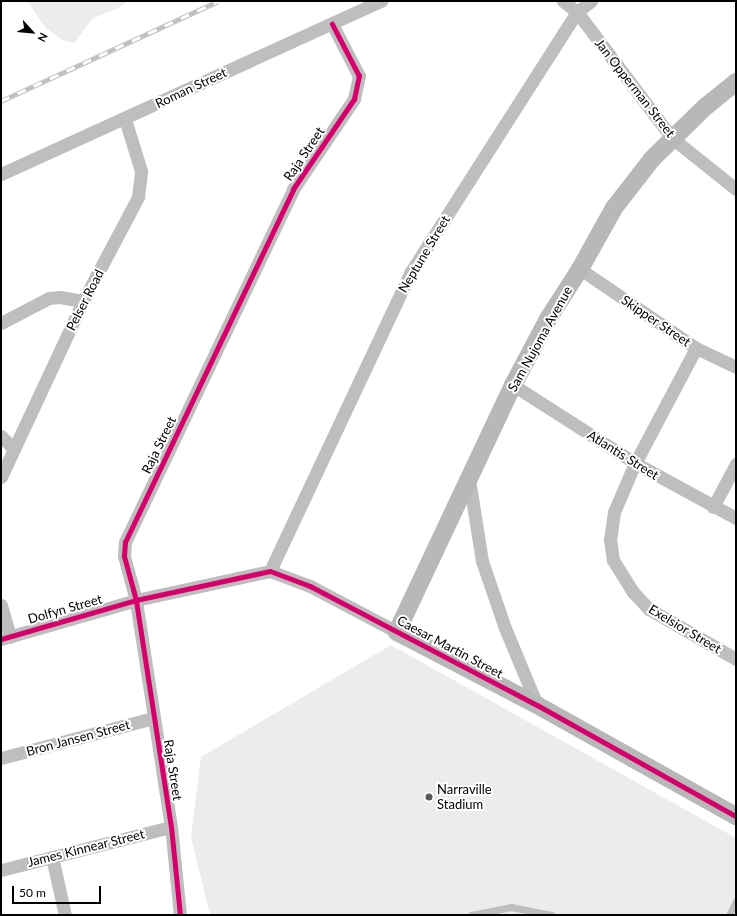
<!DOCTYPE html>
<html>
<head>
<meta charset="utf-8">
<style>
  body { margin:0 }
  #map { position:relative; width:737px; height:916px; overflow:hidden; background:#fff; font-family:Lato,sans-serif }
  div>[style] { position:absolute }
  .green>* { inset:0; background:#ececec }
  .lane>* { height:7px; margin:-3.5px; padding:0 3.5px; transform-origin:3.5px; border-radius:3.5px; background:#bebebe }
  .street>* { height:13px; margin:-6.5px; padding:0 6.5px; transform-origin:6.5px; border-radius:6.5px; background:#bebebe }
  .secondary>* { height:18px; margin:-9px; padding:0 9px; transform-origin:9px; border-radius:9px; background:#b8b8b8 }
  .rail>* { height:4.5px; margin-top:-2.25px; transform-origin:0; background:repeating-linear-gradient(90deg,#fff 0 9px,#bebebe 0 18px); box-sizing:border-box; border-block:1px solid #bebebe }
  .cycleway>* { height:5px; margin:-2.5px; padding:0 2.5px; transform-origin:2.5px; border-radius:2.5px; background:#d6006c }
  .dots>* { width:11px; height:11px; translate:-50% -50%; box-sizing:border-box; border:2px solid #fff; border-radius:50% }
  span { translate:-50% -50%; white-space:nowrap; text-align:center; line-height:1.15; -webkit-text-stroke:4px #fff; paint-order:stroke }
  .street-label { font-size:13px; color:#000 }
  .poi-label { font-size:13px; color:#000 }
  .left { translate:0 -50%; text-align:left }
  .frame { position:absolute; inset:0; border:2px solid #000; pointer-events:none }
  .north { position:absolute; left:12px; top:12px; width:40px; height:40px; -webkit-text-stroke:3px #fff; paint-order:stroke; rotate:117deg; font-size:11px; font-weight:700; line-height:16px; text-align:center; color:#000 }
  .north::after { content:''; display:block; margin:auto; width:14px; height:18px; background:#000; clip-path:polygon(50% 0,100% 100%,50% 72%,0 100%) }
  .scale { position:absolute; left:12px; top:886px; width:89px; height:18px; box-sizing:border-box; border:2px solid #000; border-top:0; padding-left:5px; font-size:12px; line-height:14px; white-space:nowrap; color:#000; -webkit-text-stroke:3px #fff; paint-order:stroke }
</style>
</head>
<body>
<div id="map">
  <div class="green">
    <i style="clip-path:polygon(27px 1px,128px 1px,118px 8px,92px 19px,74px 43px,62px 40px,45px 27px)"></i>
    <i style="clip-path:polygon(391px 645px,736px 838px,736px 915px,210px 915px,191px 837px,201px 757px)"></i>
  </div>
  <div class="lane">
    <i style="left:471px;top:915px;width:41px;rotate:-11.3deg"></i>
    <i style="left:511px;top:907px;width:41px;rotate:11.3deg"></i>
    <i style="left:729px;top:915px;width:16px;rotate:-63deg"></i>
  </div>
  <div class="street">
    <i style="left:563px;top:1px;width:18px;rotate:38deg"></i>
    <i style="left:577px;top:12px;width:158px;rotate:53deg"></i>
    <i style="left:672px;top:138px;width:82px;rotate:38.6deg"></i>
    <i style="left:1px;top:174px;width:418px;rotate:-24.5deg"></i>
    <i style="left:580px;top:269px;width:140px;rotate:34.3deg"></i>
    <i style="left:696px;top:348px;width:44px;rotate:25.4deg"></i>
    <i style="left:1px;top:323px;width:54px;rotate:-27.5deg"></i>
    <i style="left:49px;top:298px;width:11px;rotate:-5deg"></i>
    <i style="left:60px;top:297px;width:23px;rotate:10deg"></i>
    <i style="left:696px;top:348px;width:130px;rotate:117.9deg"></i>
    <i style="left:635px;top:463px;width:53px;rotate:113.2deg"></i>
    <i style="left:614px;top:512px;width:27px;rotate:98deg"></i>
    <i style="left:610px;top:539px;width:21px;rotate:82deg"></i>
    <i style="left:613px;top:560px;width:38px;rotate:58deg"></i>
    <i style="left:633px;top:592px;width:23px;rotate:47deg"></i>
    <i style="left:649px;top:609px;width:100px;rotate:29.9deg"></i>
    <i style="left:513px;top:385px;width:145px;rotate:32.6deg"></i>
    <i style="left:635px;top:463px;width:115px;rotate:28.6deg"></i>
    <i style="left:1px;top:436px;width:18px;rotate:45deg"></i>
    <i style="left:1px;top:477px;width:194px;rotate:-65deg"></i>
    <i style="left:83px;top:301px;width:118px;rotate:-62.1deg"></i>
    <i style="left:138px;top:197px;width:26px;rotate:-83deg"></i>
    <i style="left:141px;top:171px;width:54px;rotate:-107.1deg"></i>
    <i style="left:469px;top:479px;width:83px;rotate:81deg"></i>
    <i style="left:482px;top:561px;width:71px;rotate:71.1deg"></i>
    <i style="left:505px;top:628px;width:83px;rotate:67.4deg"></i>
    <i style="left:713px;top:507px;width:49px;rotate:-61.9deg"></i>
    <i style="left:270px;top:571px;width:329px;rotate:-64.8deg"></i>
    <i style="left:410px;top:273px;width:310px;rotate:-57.4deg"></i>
    <i style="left:577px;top:12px;width:18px;rotate:-38deg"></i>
    <i style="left:1px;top:605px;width:33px;rotate:74deg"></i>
    <i style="left:1px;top:639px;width:141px;rotate:-16.1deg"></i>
    <i style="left:136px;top:600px;width:137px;rotate:-12.2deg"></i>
    <i style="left:270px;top:571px;width:43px;rotate:20.6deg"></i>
    <i style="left:310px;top:586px;width:98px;rotate:27.9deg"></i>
    <i style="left:1px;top:758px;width:158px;rotate:-14.7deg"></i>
    <i style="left:52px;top:857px;width:59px;rotate:77.4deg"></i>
    <i style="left:1px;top:870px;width:175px;rotate:-14.2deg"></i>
    <i style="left:180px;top:915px;width:88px;rotate:-95.8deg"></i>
    <i style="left:171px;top:827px;width:230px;rotate:-98.8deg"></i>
    <i style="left:136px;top:600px;width:46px;rotate:-105.3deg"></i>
    <i style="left:124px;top:556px;width:14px;rotate:-86deg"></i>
    <i style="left:125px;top:542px;width:391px;rotate:-64.5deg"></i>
    <i style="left:293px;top:189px;width:109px;rotate:-55.9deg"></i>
    <i style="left:354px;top:99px;width:24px;rotate:-78deg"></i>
    <i style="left:359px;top:76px;width:59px;rotate:-117.4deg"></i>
  </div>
  <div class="secondary">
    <i style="left:736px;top:82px;width:38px;rotate:141deg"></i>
    <i style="left:706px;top:106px;width:76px;rotate:135.5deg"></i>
    <i style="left:652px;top:159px;width:62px;rotate:127.8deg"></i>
    <i style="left:614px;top:208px;width:70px;rotate:119.1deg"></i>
    <i style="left:580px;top:269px;width:59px;rotate:122.6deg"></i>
    <i style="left:548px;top:319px;width:75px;rotate:117.9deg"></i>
    <i style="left:513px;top:385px;width:273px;rotate:115.2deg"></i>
    <i style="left:397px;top:632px;width:158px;rotate:27.5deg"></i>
    <i style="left:537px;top:705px;width:228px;rotate:29.2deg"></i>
  </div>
  <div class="rail">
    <i style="left:1px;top:101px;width:239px;rotate:-24.7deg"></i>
  </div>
  <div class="cycleway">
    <i style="left:1px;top:639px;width:141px;rotate:-16.1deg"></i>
    <i style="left:136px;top:600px;width:137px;rotate:-12.2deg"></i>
    <i style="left:270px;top:571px;width:43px;rotate:20.6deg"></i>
    <i style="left:310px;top:586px;width:256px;rotate:27.7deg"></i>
    <i style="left:537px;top:705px;width:228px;rotate:29.2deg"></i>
    <i style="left:180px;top:915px;width:88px;rotate:-95.8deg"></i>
    <i style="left:171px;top:827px;width:230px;rotate:-98.8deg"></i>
    <i style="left:136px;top:600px;width:46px;rotate:-105.3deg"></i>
    <i style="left:124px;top:556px;width:14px;rotate:-86deg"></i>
    <i style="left:125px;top:542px;width:391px;rotate:-64.5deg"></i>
    <i style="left:293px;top:189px;width:109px;rotate:-55.9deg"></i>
    <i style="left:354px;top:99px;width:24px;rotate:-78deg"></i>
    <i style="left:359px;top:76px;width:59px;rotate:-117.4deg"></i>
  </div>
  <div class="dots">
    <i style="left:429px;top:797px;background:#595959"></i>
  </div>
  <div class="street-label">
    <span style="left:191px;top:88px;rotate:-25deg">Roman Street</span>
    <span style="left:635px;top:88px;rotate:52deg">Jan Opperman Street</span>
    <span style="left:304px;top:154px;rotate:-56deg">Raja Street</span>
    <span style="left:424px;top:254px;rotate:-59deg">Neptune Street</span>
    <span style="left:85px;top:300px;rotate:-63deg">Pelser Road</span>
    <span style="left:656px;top:321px;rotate:34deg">Skipper Street</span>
    <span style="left:540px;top:339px;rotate:-61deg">Sam Nujoma Avenue</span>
    <span style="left:159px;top:445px;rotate:-64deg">Raja Street</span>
    <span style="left:623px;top:455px;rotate:32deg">Atlantis Street</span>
    <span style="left:65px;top:609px;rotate:-16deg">Dolfyn Street</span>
    <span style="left:685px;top:629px;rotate:31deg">Exelsior Street</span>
    <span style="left:450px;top:647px;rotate:28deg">Caesar Martin Street</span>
    <span style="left:78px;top:738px;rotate:-15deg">Bron Jansen Street</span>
    <span style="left:173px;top:770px;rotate:81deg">Raja Street</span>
    <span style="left:86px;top:848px;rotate:-14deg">James Kinnear Street</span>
  </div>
  <div class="poi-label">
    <span class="left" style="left:437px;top:797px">Narraville<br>Stadium</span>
  </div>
  <div class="frame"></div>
  <div class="north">N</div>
  <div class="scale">50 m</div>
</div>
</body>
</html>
